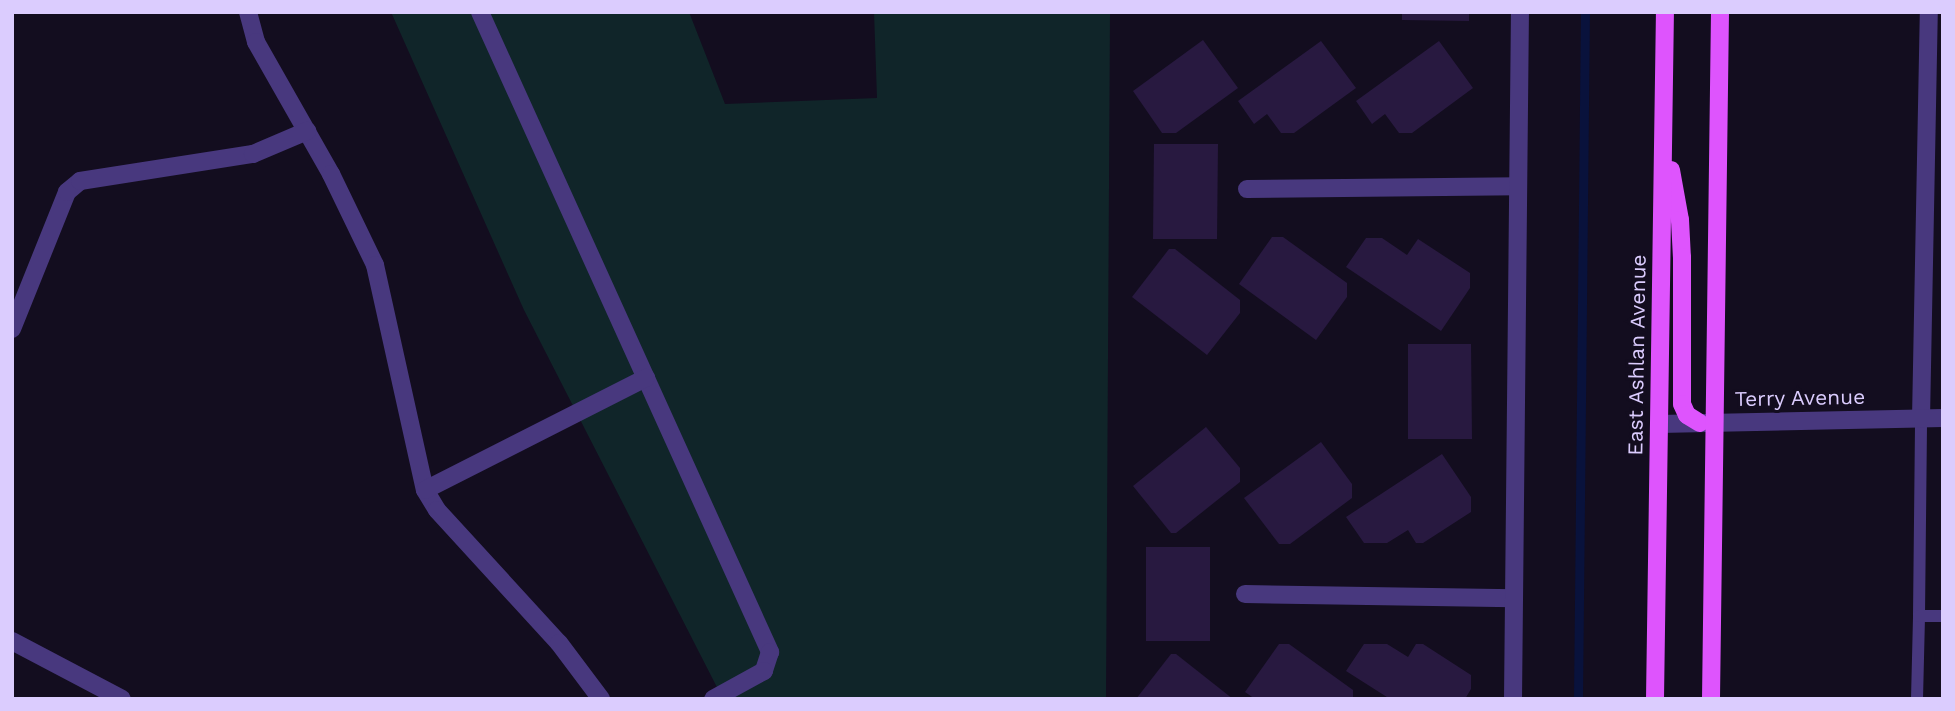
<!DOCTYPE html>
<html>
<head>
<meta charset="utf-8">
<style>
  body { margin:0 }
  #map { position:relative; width:1955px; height:711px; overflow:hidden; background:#130d1f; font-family:"Work Sans",sans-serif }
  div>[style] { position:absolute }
  .green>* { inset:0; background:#102529 }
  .stream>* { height:9px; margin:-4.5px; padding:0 4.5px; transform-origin:4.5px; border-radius:4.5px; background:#09123c }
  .building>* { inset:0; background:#281940 }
  .lane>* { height:12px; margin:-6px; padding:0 6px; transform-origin:6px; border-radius:6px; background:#48387e }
  .street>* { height:18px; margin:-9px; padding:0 9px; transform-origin:9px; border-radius:9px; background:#48387e }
  .primary>* { height:18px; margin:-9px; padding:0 9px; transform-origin:9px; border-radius:9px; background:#de54fd }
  span { translate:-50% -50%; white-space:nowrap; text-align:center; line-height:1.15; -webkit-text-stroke:6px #130d1f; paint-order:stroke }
  .street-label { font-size:21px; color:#dbccfe }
  .frame { position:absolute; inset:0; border:14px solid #dbccfe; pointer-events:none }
</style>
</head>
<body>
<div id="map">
  <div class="green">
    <i style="clip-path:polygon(391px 12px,689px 12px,725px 104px,877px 98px,874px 12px,1110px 12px,1106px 699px,723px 699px,524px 310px)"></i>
  </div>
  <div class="stream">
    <i style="left:1578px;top:699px;width:687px;rotate:-89.42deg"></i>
  </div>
  <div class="building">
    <i style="clip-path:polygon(1402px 12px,1469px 12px,1469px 21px,1402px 20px)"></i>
    <i style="clip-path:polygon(1203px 40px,1238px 88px,1176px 133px,1162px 133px,1133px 91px)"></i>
    <i style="clip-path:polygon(1321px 41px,1356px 88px,1294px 133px,1281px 133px,1267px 114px,1254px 124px,1238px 101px)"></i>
    <i style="clip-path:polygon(1439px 41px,1473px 88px,1412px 133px,1399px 133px,1385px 114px,1372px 124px,1356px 101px)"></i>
    <i style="clip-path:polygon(1154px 144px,1218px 144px,1217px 239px,1153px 239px)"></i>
    <i style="clip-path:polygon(1272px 237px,1283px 237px,1347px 283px,1347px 297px,1316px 340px,1239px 284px)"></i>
    <i style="clip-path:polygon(1366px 238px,1382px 238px,1407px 255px,1418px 239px,1470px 273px,1470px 288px,1441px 331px,1346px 267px)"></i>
    <i style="clip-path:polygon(1169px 249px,1175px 249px,1240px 300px,1240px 313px,1207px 355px,1132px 297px)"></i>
    <i style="clip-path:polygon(1408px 344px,1471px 344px,1472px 439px,1408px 439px)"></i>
    <i style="clip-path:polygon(1206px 427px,1240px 468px,1240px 482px,1176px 533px,1171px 533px,1133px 486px)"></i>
    <i style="clip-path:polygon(1321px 442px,1352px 484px,1352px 498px,1290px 544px,1279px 544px,1244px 498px)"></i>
    <i style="clip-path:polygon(1442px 454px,1471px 497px,1471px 512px,1423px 543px,1416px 543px,1408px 530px,1387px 543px,1364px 543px,1346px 517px)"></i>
    <i style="clip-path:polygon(1146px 547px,1210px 547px,1210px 641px,1146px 641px)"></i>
    <i style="clip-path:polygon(1279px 644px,1289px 644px,1353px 690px,1353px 699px,1255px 699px,1245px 692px)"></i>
    <i style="clip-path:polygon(1364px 644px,1387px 644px,1408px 657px,1416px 644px,1423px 644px,1471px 675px,1471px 689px,1465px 699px,1390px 699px,1346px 671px)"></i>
    <i style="clip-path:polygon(1171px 654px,1176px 654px,1233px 699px,1136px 699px)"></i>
  </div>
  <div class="lane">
    <i style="left:1919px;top:616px;width:197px;rotate:-89.4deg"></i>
    <i style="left:1917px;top:699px;width:83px;rotate:-88.6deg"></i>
    <i style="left:1919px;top:616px;width:24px"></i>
  </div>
  <div class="street">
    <i style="left:248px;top:12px;width:31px;rotate:75deg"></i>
    <i style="left:256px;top:42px;width:152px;rotate:60.4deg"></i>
    <i style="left:331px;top:174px;width:101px;rotate:64.2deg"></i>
    <i style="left:375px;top:265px;width:230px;rotate:77.5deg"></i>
    <i style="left:425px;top:490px;width:23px;rotate:59deg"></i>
    <i style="left:437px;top:510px;width:180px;rotate:47.5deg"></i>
    <i style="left:559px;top:643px;width:70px;rotate:53.1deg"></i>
    <i style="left:480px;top:12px;width:703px;rotate:65.62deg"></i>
    <i style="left:770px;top:652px;width:20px;rotate:108deg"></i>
    <i style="left:764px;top:671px;width:58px;rotate:151.2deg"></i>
    <i style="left:1247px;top:189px;width:271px;rotate:-0.6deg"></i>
    <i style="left:12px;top:329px;width:148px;rotate:-68.1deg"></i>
    <i style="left:67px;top:192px;width:17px;rotate:-40deg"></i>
    <i style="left:80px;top:181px;width:175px;rotate:-8.9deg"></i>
    <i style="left:253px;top:154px;width:59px;rotate:-23.1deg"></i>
    <i style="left:1921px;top:419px;width:407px;rotate:-88.9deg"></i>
    <i style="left:1659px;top:424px;width:284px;rotate:-1.2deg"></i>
    <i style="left:425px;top:490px;width:248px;rotate:-26.9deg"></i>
    <i style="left:1245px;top:594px;width:269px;rotate:0.9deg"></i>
    <i style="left:12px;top:641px;width:124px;rotate:27.8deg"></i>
    <i style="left:1513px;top:699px;width:687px;rotate:-89.42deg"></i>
  </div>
  <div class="primary">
    <i style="left:1671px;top:170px;width:51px;rotate:79.8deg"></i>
    <i style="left:1680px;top:220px;width:37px;rotate:87deg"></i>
    <i style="left:1682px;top:257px;width:147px;rotate:90deg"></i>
    <i style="left:1682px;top:404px;width:12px;rotate:66deg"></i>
    <i style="left:1687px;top:415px;width:15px;rotate:32deg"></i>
    <i style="left:1655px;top:699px;width:687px;rotate:-89.17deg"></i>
    <i style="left:1711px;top:699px;width:687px;rotate:-89.25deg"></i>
  </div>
  <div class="street-label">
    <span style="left:1637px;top:355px;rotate:-89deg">East Ashlan Avenue</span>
    <span style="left:1800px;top:398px;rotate:-1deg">Terry Avenue</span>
  </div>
  <div class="frame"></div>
</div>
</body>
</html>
